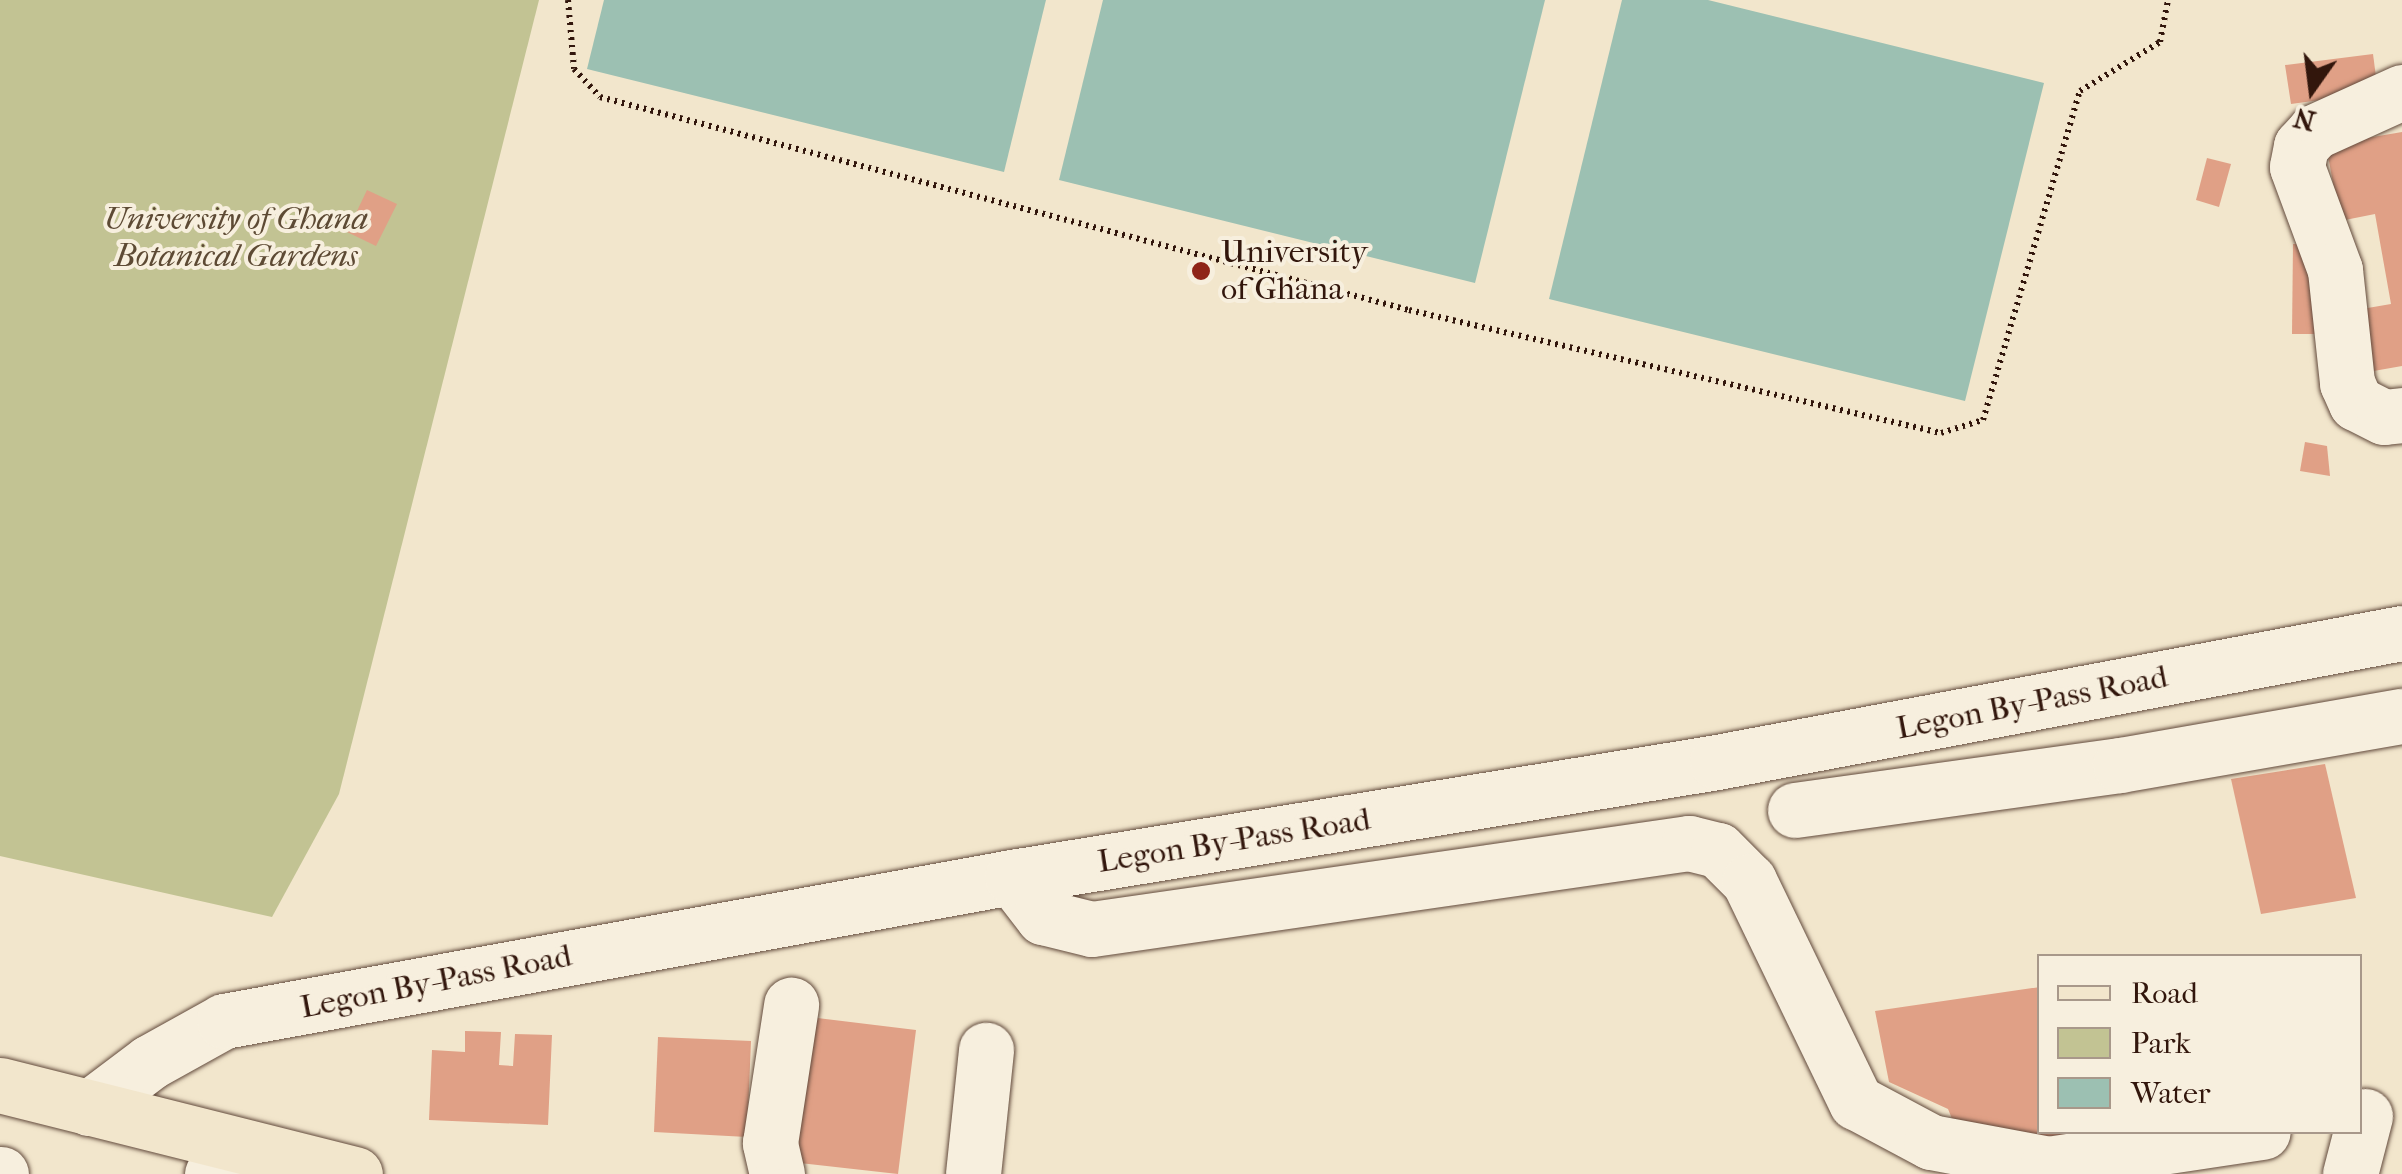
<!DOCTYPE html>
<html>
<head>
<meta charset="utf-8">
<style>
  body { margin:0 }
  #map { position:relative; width:2402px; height:1174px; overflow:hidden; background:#f2e6cc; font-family:"IM FELL French Canon",serif }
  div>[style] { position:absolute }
  .green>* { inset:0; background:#c2c393 }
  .water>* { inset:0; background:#9cc0b2 }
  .building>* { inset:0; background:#e0a086 }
  .path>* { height:6px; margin-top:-3px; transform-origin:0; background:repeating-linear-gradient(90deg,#32160c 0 2.5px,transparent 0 7.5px) }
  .roads { filter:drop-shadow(0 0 2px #624a3c) drop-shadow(0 0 2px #624a3c) }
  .minor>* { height:55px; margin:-27.5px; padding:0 27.5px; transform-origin:27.5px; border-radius:27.5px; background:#f7efde }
  .major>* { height:55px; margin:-27.5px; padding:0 27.5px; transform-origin:27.5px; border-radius:27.5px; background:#f2e6cc }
  .dots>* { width:28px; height:28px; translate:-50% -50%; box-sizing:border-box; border:5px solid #f7efde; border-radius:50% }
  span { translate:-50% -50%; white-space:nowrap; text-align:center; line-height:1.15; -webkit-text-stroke:8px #f7efde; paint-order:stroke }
  .park-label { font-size:32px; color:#5d4a34; font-style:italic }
  .poi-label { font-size:32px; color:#32160c }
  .left { translate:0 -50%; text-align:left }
  .street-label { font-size:32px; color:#32160c }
  .legend { position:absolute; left:2037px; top:954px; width:325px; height:180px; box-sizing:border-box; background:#f7efde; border:2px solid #a8988a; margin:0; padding:12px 18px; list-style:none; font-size:30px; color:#32160c }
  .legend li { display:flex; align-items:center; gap:20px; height:50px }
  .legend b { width:50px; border:2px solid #a8988a }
  .north { position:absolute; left:2262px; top:40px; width:100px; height:100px; -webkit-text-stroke:8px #f7efde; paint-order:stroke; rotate:194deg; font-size:28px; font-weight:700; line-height:40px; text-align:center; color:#32160c }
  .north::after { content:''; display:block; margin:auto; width:35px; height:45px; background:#32160c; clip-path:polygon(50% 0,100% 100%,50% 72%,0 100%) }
</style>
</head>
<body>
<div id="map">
  <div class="green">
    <i style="clip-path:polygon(0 0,539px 0,339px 794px,272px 917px,0 856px)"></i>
  </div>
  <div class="water">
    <i style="clip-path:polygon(604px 0,1046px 0,1004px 172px,587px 69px)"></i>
    <i style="clip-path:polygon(1103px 0,1545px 0,1475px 283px,1059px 180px)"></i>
    <i style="clip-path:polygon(1622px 0,1708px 0,2044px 83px,1965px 401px,1549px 299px)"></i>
  </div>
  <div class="building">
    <i style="clip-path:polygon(2373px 54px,2378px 92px,2291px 104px,2285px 65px)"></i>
    <i style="clip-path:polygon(2402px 132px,2402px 366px,2368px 372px,2356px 310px,2391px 304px,2375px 214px,2340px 221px,2326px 145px)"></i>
    <i style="clip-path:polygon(2207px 158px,2231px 164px,2219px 207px,2196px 200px)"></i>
    <i style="clip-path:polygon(367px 190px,397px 204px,376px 246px,347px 232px)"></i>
    <i style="clip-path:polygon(2293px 244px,2318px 244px,2317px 334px,2292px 334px)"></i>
    <i style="clip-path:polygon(2305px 442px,2327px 446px,2330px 476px,2300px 471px)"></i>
    <i style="clip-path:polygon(2325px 764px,2356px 898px,2261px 914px,2231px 779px)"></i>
    <i style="clip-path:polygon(2040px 987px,2040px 1132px,2085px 1132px,2087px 1140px,1960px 1138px,1948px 1109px,1889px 1082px,1875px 1011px)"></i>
    <i style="clip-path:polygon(801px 1016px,916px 1030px,898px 1174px,782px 1161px)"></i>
    <i style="clip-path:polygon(465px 1031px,501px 1032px,499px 1065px,513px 1066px,515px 1034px,552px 1035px,548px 1125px,429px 1120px,432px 1050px,465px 1052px)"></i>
    <i style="clip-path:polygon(658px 1037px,751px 1041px,747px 1137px,654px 1132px)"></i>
  </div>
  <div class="path">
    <i style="left:568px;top:0;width:69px;rotate:85deg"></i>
    <i style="left:574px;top:69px;width:38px;rotate:47deg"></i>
    <i style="left:600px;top:97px;width:837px;rotate:14.75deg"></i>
    <i style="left:1409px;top:310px;width:546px;rotate:13.02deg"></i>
    <i style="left:1941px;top:433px;width:44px;rotate:-17.2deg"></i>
    <i style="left:1983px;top:420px;width:343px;rotate:-73.6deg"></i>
    <i style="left:2080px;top:91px;width:94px;rotate:-31.5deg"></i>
    <i style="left:2160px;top:42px;width:43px;rotate:-79.2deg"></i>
  </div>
  <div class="roads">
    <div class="minor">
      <i style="left:2402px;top:92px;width:97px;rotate:155.6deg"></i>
      <i style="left:2314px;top:132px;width:19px;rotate:133deg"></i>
      <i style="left:2301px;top:146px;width:21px;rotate:101deg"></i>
      <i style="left:2297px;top:167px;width:110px;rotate:69.7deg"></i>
      <i style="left:2335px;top:270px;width:114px;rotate:83.9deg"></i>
      <i style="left:2347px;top:383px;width:22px;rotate:66deg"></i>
      <i style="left:2356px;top:403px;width:31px;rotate:27deg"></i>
      <i style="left:2384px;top:417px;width:18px;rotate:-6deg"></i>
      <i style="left:1795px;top:810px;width:328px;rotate:-7.9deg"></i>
      <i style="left:2120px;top:765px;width:286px;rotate:-9.9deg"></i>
      <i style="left:1012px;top:877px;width:51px;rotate:52.2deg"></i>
      <i style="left:1043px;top:917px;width:50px;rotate:13.8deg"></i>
      <i style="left:1092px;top:929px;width:603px;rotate:-8.2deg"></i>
      <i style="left:1689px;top:843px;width:30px;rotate:14deg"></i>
      <i style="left:1718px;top:850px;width:44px;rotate:45deg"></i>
      <i style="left:1749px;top:881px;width:246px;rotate:64.2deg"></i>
      <i style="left:1856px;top:1102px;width:85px;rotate:28.1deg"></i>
      <i style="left:1931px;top:1142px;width:119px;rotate:10.6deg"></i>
      <i style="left:2048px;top:1164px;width:217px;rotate:-8.5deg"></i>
      <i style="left:89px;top:1108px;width:76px;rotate:-37deg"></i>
      <i style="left:150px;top:1062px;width:85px;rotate:-29deg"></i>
      <i style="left:224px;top:1021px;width:801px;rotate:-10.36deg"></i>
      <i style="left:1012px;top:877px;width:714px;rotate:-9.26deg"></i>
      <i style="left:1717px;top:762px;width:697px;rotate:-10.67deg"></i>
      <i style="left:0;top:1174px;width:1px"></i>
      <i style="left:212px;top:1174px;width:40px;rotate:-42deg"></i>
      <i style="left:777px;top:1174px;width:32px;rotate:-103deg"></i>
      <i style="left:770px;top:1143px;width:140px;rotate:-81.3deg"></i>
      <i style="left:973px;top:1174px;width:125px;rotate:-84deg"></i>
      <i style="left:2350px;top:1174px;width:60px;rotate:-75.5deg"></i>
    </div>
    <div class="major">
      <i style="left:0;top:1085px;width:366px;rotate:14.1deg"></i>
    </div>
  </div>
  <div class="dots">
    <i style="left:1201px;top:271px;background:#8f2418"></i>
  </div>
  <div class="park-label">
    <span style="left:236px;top:238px">University of Ghana<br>Botanical Gardens</span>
  </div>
  <div class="poi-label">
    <span class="left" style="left:1221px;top:271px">University<br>of Ghana</span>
  </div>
  <div class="street-label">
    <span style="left:2032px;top:703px;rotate:-11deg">Legon By-Pass Road</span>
    <span style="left:1234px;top:841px;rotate:-9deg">Legon By-Pass Road</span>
    <span style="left:436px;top:982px;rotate:-11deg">Legon By-Pass Road</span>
  </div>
  <ul class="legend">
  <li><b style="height:12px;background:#f2e6cc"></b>Road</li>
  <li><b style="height:28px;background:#c2c393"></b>Park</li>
  <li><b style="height:28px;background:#9cc0b2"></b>Water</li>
  </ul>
  <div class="north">N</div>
</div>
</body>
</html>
